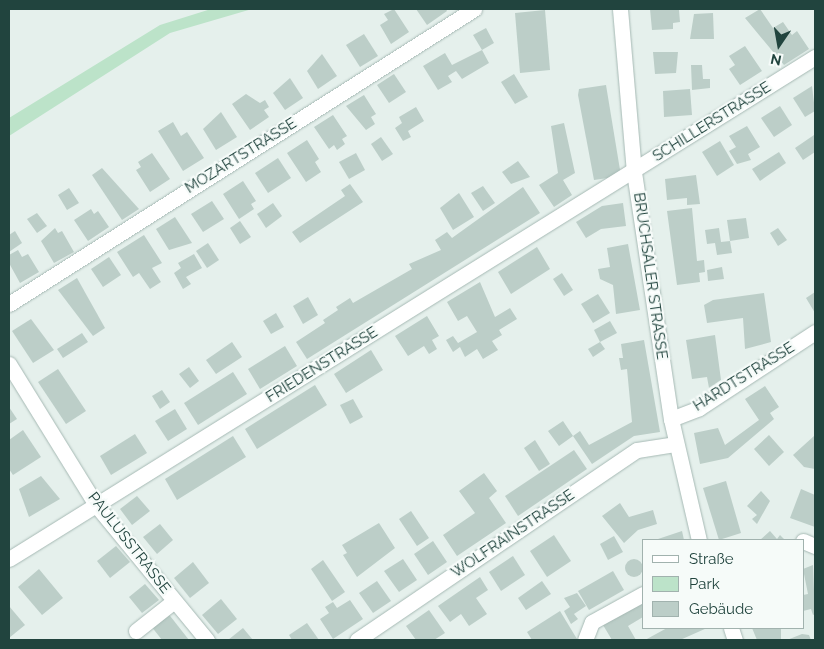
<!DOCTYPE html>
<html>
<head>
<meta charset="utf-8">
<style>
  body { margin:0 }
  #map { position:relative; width:824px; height:649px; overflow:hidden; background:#e5f0ec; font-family:Raleway,sans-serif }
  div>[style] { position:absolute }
  .green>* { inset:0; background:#bce3c9 }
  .building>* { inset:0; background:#bccec8 }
  .round { border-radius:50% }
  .roads { filter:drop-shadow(0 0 1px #a6b9b4) drop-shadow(0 0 1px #a6b9b4) }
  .minor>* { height:15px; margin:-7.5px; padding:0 7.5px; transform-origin:7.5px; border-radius:7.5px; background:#fff }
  span { translate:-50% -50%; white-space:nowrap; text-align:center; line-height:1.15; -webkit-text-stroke:4.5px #f6fbf9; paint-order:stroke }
  .street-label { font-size:15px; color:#21443e }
  .frame { position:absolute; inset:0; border:10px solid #21443e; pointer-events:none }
  .legend { position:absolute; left:642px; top:539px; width:162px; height:90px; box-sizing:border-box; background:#f6fbf9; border:1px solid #a1b2ae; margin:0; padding:6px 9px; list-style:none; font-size:15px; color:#21443e }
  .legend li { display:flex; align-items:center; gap:10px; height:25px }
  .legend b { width:25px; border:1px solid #a1b2ae }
  .north { position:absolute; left:754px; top:20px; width:50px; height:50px; -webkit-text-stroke:4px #f6fbf9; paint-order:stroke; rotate:192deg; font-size:14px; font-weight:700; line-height:20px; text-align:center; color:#21443e }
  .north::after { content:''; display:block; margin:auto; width:18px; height:22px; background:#21443e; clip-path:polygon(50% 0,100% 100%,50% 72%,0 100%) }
</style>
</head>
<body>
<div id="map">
  <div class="green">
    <i style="clip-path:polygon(211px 9px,252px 9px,170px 33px,9px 136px,9px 118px,160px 25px)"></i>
  </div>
  <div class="building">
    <i style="clip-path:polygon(394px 9px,409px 32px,391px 44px,380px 25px,388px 20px,384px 14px)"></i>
    <i style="clip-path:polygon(416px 9px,446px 9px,447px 11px,427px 25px)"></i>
    <i style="clip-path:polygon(650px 9px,679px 10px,680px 22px,673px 23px,673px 29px,652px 30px)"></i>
    <i style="clip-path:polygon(760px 9px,773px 28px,783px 22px,792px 35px,797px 31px,809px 49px,784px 65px,745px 18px)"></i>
    <i style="clip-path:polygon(545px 10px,550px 70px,520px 73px,515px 13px)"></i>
    <i style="clip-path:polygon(713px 13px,714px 39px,690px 39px,694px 14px)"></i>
    <i style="clip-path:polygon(486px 28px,494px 43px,482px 50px,473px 35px)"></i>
    <i style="clip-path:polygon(364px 34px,378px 56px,360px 67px,346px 45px)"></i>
    <i style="clip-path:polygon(745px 46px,762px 71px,740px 85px,729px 69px,735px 65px,729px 56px)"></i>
    <i style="clip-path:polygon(482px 50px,489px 63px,462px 79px,456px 71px,448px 76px,452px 82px,438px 90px,423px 66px,445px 53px,452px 65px)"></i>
    <i style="clip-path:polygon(653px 52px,678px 52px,676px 73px,655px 74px)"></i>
    <i style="clip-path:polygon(322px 54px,337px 76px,318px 89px,307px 71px)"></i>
    <i style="clip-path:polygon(691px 65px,702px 65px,703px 79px,710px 79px,710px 88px,692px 90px)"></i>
    <i style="clip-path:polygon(394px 74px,406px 92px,389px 103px,377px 85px)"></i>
    <i style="clip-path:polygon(514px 74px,528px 97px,515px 104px,501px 82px)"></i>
    <i style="clip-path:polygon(290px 78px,303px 98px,285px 110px,273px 93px)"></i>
    <i style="clip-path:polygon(606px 85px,621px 176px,594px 180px,578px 95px,579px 89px)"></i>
    <i style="clip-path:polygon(812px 86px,815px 111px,805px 117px,793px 98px)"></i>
    <i style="clip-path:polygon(690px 89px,692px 115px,664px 117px,663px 91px)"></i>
    <i style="clip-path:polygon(246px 94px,260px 103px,265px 100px,269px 107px,264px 110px,269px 117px,250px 130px,232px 104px)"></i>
    <i style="clip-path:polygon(364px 95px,376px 114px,371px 117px,375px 124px,366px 130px,346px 106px)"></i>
    <i style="clip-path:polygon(780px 106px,792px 125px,774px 137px,761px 118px)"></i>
    <i style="clip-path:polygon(416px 107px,424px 121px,408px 131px,411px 137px,403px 141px,395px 128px,402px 123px,399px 117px)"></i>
    <i style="clip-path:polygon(221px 112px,237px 137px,216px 150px,203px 129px)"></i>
    <i style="clip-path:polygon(333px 115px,347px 136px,342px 139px,345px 144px,337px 150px,334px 145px,329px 149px,314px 127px)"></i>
    <i style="clip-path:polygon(173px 122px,181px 136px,187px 132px,204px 158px,183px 171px,158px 131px)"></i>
    <i style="clip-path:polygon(564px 123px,575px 173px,563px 180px,572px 195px,554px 207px,539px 185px,558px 173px,551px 126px)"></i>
    <i style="clip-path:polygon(747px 126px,760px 147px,748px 154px,751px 160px,737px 164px,729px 151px,736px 147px,729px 136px)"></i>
    <i style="clip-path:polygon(814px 135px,815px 152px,803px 160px,795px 148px)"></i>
    <i style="clip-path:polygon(381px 137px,393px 154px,382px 161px,371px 144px)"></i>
    <i style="clip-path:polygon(307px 140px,319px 159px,315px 162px,321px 172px,306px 182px,287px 153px)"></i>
    <i style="clip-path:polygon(720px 141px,734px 165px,717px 176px,702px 152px)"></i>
    <i style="clip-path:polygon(779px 152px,786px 163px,760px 181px,752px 169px)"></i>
    <i style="clip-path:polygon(152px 153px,170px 179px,150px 192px,136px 170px,141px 167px,138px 162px)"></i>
    <i style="clip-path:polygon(356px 153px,365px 170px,349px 179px,339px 162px)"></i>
    <i style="clip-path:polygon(278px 158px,291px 178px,268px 193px,255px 173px)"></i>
    <i style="clip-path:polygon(518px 161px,530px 177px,511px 184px,502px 172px)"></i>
    <i style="clip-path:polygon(102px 168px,139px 209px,122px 220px,92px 175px)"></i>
    <i style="clip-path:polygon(696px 175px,700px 204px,687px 205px,687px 198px,667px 200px,665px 179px)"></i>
    <i style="clip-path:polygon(243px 181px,256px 201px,251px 204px,254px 209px,239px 219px,223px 194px)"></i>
    <i style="clip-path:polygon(350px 184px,363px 202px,300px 243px,292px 232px,345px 196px,341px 190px)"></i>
    <i style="clip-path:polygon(483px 186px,495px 203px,483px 211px,471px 193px)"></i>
    <i style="clip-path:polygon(523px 187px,540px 213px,307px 359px,296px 342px,325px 323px,323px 320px,338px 310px,336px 307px,350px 298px,353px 303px,412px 269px,409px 264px,441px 250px,435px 240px,447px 232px,452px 238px)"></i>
    <i style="clip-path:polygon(69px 188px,79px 203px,67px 210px,58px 195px)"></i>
    <i style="clip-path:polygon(459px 193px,474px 217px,453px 230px,440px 208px)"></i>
    <i style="clip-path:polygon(212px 201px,224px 219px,203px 232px,191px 214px)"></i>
    <i style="clip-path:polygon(273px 203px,282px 216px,266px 228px,257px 214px)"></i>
    <i style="clip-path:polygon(623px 203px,626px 226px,601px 229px,586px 238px,576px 222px,602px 206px)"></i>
    <i style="clip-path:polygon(692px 208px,697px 261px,704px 260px,705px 272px,699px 273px,700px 282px,677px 285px,667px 211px)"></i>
    <i style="clip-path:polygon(91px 209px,94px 214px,98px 211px,109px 227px,88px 241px,74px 220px)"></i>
    <i style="clip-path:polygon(37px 213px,47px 226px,37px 233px,27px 219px)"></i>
    <i style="clip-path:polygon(175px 217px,192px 243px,169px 250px,156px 229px)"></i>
    <i style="clip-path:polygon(746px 218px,749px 238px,730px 241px,727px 220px)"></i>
    <i style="clip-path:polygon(240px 221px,251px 237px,240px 244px,230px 228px)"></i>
    <i style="clip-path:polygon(55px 228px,58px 233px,62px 231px,74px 252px,54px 263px,41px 241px)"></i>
    <i style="clip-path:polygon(719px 228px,721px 242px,730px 241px,732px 253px,717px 255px,715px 243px,707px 244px,705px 230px)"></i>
    <i style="clip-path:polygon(778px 228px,787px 240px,778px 246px,770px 233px)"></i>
    <i style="clip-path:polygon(15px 231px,22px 243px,9px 252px,9px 235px)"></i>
    <i style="clip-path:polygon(144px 235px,162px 263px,152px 268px,161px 282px,150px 289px,139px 273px,133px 277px,117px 252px)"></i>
    <i style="clip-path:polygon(208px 243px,219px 260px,207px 268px,196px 251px)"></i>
    <i style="clip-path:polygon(628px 244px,640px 310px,616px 314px,613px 285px,600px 279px,598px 269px,610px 267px,607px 248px)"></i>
    <i style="clip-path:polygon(537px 247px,550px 269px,511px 294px,498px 272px)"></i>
    <i style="clip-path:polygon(18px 250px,22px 257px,28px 254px,39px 272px,20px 283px,9px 263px,9px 255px)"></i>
    <i style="clip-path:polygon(194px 254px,202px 268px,186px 277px,191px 284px,183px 289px,174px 273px,181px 268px,178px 263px)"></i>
    <i style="clip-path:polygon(109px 257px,121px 275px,103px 287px,91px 269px)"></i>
    <i style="clip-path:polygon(722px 267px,724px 279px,708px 281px,707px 270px)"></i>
    <i style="clip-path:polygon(562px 273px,573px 290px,564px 296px,553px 279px)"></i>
    <i style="clip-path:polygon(77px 278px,105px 328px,93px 336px,58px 290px)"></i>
    <i style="clip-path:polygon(480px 282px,495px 317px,510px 308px,517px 319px,499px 330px,502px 335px,492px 341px,498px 350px,483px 359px,477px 349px,465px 357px,460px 347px,453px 352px,446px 340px,453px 336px,458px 343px,477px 332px,467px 316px,458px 321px,447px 302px)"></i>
    <i style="clip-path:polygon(815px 292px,815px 313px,806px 298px)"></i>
    <i style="clip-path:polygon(764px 293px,771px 342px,745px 349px,743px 318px,707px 323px,704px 305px,713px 300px)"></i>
    <i style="clip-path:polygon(598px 294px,610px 313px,593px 323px,581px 304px)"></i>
    <i style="clip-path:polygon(308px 297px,318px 315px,303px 324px,293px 306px)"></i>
    <i style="clip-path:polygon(276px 313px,284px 327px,271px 334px,263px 321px)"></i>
    <i style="clip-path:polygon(427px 316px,439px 336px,432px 340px,437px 349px,429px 354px,424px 346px,408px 356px,395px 336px)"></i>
    <i style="clip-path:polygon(31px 319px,54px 350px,33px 363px,12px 331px)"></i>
    <i style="clip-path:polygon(610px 321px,617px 333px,600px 342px,594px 330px)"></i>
    <i style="clip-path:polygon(82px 333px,88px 342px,63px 358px,57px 349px)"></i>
    <i style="clip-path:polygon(715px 335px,721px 380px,709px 388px,707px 377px,692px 379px,686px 340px)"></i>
    <i style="clip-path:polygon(644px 340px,660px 432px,634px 436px,592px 464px,573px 436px,559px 446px,548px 431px,563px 421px,573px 436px,580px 431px,589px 445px,632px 422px,627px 369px,621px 370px,619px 358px,623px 358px,621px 344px)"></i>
    <i style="clip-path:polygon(232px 342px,242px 357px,216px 374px,206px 360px)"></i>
    <i style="clip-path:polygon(600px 342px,605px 349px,593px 357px,588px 349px)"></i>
    <i style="clip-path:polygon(285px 346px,297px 366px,260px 389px,248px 369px)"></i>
    <i style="clip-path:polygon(371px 350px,383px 370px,346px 393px,334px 374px)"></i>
    <i style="clip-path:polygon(189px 367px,199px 381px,190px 388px,179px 374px)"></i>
    <i style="clip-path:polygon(58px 369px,86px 411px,66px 424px,38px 382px)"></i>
    <i style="clip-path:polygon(233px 372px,247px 394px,198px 425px,184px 403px)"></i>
    <i style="clip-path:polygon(315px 385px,327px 405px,257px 449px,245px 429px)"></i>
    <i style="clip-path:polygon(765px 386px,779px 407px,770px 413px,774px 419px,728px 458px,700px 464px,694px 433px,718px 428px,725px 445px,759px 420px,745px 399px)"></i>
    <i style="clip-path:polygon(162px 390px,170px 402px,160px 409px,152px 396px)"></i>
    <i style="clip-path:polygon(353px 399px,363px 417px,350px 424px,340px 405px)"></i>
    <i style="clip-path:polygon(9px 407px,17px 419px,9px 424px)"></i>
    <i style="clip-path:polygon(175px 409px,187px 429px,168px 441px,155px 421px)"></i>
    <i style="clip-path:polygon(23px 430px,41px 457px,13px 475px,9px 469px,9px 440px)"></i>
    <i style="clip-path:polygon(135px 434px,147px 453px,111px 475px,100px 456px)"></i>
    <i style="clip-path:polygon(769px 435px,784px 452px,769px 466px,754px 449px)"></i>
    <i style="clip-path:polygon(233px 436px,246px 457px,177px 500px,165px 479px)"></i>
    <i style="clip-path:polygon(814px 436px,815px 438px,815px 469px,804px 467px,793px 455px)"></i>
    <i style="clip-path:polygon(535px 440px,550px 464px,539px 471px,524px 448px)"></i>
    <i style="clip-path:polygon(574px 450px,587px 469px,518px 516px,505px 496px)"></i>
    <i style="clip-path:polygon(484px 473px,497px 491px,489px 498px,506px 523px,457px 556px,443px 535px,475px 513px,459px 491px)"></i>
    <i style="clip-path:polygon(41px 476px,60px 499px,29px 517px,19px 489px)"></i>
    <i style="clip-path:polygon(726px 481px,741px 533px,719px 540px,703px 488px)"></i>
    <i style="clip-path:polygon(801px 489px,815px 495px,815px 527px,790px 518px)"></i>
    <i style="clip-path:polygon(761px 491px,770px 501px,757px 524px,752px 519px,757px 515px,747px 506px)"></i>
    <i style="clip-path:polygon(137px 496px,150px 511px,132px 525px,120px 509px)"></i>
    <i style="clip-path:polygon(620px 503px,629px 517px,653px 510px,657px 524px,638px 530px,624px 543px,602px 516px)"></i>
    <i style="clip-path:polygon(411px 511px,429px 538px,417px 546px,399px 519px)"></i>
    <i style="clip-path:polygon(379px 523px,395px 548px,357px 577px,343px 555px,347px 553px,342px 545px)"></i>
    <i style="clip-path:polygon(160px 524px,173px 540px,157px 554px,143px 537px)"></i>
    <i style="clip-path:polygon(682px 531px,684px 540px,655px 540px)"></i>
    <i style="clip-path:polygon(770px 531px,777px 539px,780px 535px,785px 540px,760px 540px)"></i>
    <i style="clip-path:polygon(554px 535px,571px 561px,547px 577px,530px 551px)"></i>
    <i style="clip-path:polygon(614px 536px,623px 552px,608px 560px,600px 544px)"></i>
    <i style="clip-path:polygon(433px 541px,447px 562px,428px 575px,414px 554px)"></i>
    <i style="clip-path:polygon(116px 546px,130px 562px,110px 578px,97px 561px)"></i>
    <i style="clip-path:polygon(513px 556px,525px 575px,501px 591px,489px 572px)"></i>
    <i style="clip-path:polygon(403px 559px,417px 580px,399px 592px,384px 571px)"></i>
    <i class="round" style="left:625px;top:559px;width:18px;height:18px"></i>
    <i style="clip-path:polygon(323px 560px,345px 592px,332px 601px,311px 569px)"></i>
    <i style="clip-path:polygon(193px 562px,209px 583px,190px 598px,174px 578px)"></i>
    <i style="clip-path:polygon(813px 565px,815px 614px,813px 615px,811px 609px,803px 611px,803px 595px,808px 594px,803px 569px)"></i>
    <i style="clip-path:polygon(39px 569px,63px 598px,42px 615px,18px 587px)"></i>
    <i style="clip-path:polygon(613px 571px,624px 590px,589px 610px,578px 591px)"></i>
    <i style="clip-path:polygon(480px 577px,488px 590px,476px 598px,487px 614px,469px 626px,461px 614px,450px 622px,438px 606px)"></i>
    <i style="clip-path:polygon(377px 581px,391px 601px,373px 613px,359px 593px)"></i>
    <i style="clip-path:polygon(542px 581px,551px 594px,526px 610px,518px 598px)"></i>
    <i style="clip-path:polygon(145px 584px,159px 600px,142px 613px,129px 597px)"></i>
    <i style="clip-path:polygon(577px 593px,586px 606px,574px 614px,578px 619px,571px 624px,564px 611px,570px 607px,564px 598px)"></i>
    <i style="clip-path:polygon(221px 599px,237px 619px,218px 634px,202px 615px)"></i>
    <i style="clip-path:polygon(350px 600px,363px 619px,333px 639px,320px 619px,329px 613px,325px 607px,333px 602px,337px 608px)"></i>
    <i style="clip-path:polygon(643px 602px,643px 617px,628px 626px,636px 640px,612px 640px,603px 625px)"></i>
    <i style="clip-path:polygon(9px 606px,25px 625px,9px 638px)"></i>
    <i style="clip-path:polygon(429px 610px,445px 633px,434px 640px,416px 640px,406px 626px)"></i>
    <i style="clip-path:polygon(560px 611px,577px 639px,532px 640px,527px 632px)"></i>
    <i style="clip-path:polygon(167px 612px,189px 640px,162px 640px,151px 626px)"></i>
    <i style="clip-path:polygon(307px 623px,319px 640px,292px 640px,289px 635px)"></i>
    <i style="clip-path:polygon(243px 628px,253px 640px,228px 640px)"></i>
    <i style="clip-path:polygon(667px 628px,707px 628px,680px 640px,645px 640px)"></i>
    <i style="clip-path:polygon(752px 628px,781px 628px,781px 640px,757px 640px)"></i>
    <i style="clip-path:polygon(802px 634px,809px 635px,811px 640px,787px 640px)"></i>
  </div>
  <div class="roads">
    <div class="minor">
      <i style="left:620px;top:9px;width:164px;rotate:85.1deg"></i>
      <i style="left:634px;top:172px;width:250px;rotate:81.5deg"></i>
      <i style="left:671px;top:419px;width:124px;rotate:77deg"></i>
      <i style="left:9px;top:304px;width:551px;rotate:-32.39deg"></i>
      <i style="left:9px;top:364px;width:166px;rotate:58.3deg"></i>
      <i style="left:96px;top:505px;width:175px;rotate:50.6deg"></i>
      <i style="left:671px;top:419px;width:30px;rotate:-21deg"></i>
      <i style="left:699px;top:408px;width:139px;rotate:-33.2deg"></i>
      <i style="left:803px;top:541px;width:13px;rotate:23deg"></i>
      <i style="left:9px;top:559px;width:950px;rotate:-31.92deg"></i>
      <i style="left:731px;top:628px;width:13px;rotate:72deg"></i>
      <i style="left:136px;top:631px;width:48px;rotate:-38.3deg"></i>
      <i style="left:357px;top:640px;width:338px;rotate:-34.2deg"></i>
      <i style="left:637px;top:450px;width:38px;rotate:-9deg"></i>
      <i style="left:585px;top:640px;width:19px;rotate:-69deg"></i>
      <i style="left:592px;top:622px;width:58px;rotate:-28.8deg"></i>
    </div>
  </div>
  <div class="street-label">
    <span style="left:712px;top:122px;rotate:-32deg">SCHILLERSTRASSE</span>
    <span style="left:241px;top:156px;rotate:-32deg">MOZARTSTRASSE</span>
    <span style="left:650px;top:276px;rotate:82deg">BRUCHSALER STRASSE</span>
    <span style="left:322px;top:365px;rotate:-32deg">FRIEDENSTRASSE</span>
    <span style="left:744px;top:377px;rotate:-32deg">HARDTSTRASSE</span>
    <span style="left:513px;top:534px;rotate:-34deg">WOLFRAINSTRASSE</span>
    <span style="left:129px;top:543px;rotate:52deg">PAULUSSTRASSE</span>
  </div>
  <div class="frame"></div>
  <ul class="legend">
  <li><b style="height:6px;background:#fff"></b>Straße</li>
  <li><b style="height:14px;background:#bce3c9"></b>Park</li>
  <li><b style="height:14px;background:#bccec8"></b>Gebäude</li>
  </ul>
  <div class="north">N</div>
</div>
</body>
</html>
